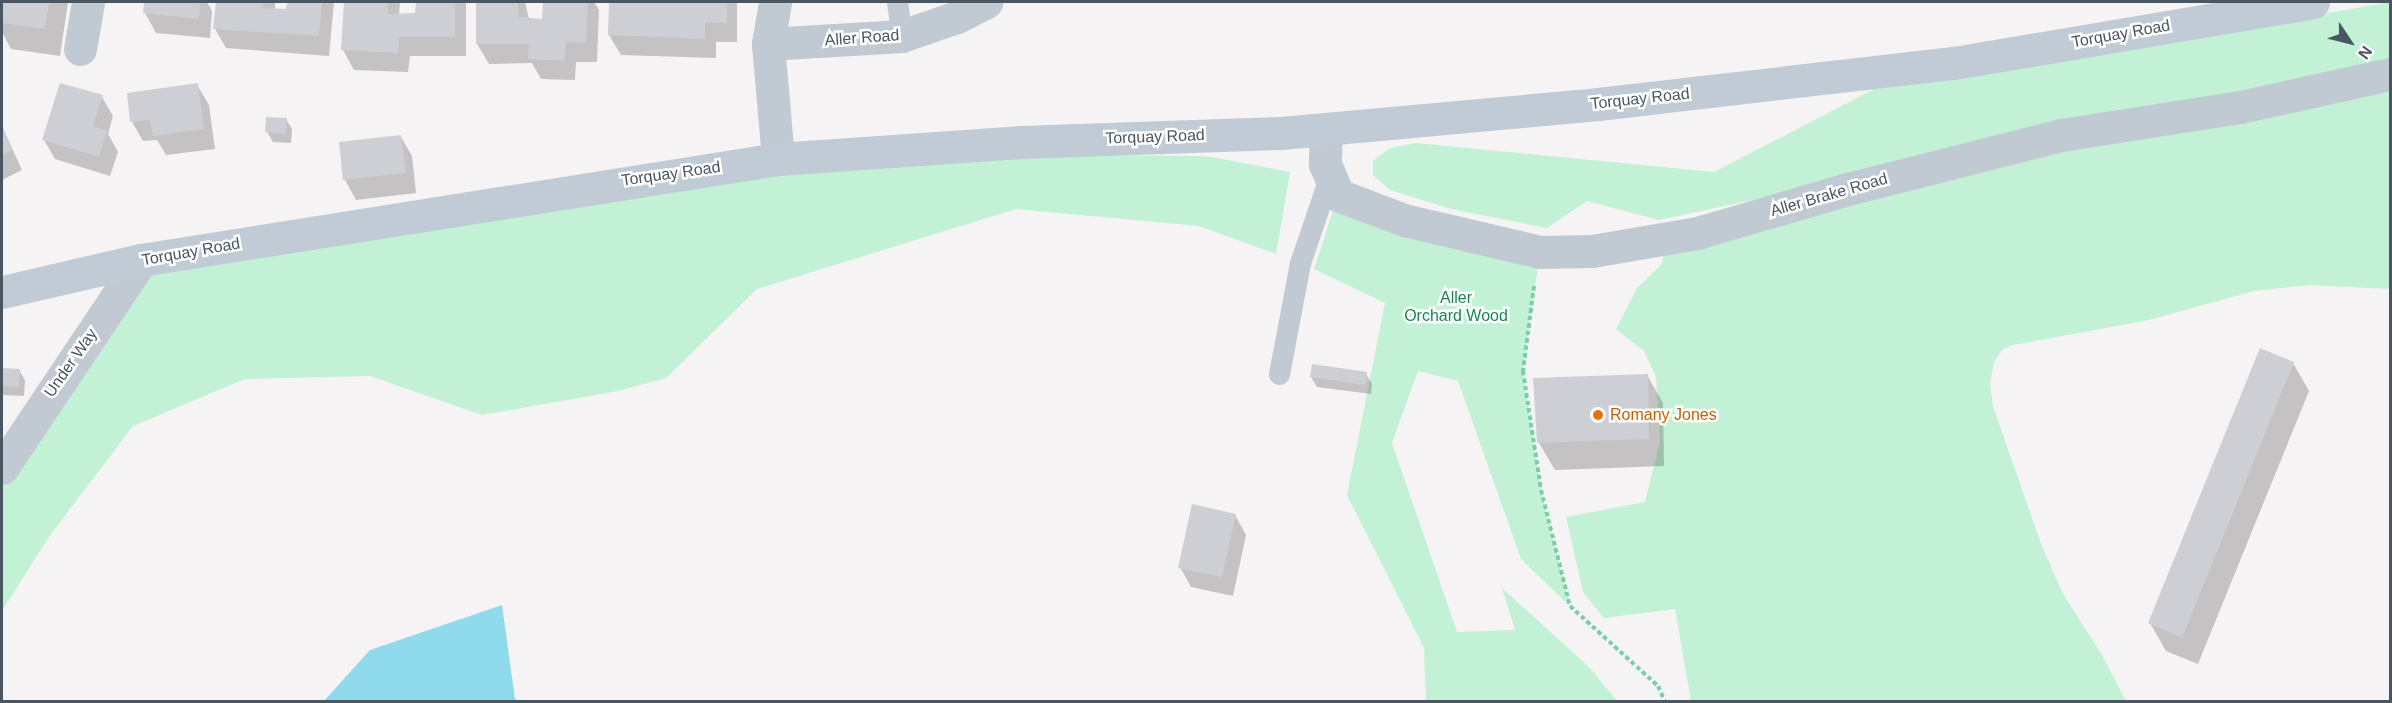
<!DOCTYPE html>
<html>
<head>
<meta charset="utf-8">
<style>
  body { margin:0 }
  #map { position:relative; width:2392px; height:703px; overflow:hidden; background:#f5f3f3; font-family:Arial,sans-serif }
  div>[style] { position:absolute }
  .green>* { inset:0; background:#c3f1d5 }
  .water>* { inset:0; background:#90daee }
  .shadow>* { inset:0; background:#0003 }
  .building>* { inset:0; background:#cdcfd5 }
  .path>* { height:4px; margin-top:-2px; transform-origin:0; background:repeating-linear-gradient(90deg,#7ad0a6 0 4.5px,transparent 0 7.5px) }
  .lane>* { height:21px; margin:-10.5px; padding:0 10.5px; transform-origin:10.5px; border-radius:10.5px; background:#c1cad2 }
  .street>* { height:33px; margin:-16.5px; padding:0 16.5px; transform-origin:16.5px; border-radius:16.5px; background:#c1cad2 }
  .secondary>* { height:33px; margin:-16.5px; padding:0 16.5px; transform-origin:16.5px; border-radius:16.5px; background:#c1cbd6 }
  .dots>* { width:16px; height:16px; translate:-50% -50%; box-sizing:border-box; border:3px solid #fff; border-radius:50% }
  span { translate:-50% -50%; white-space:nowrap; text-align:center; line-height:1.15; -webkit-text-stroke:5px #fff; paint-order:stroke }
  .street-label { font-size:16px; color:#4a5661 }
  .park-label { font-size:16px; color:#17864f }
  .food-label { font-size:16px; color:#c56008 }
  .left { translate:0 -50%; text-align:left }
  .frame { position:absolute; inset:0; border:3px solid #4a5661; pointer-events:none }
  .north { position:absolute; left:2320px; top:12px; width:60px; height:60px; -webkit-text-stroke:4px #fff; paint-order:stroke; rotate:125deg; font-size:16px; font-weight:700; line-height:24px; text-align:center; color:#4a5661 }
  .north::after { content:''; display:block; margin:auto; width:21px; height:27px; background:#4a5661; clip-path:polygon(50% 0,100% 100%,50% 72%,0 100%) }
</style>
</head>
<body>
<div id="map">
  <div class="green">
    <i style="clip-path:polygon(2390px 2px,2390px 63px,1659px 220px,1587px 201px,1547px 228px,1451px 209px,1390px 190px,1373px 175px,1373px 161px,1390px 148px,1416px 143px,1714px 172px,1886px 83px,2213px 34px)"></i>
    <i style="clip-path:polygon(2390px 86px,2390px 289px,2310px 285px,2254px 291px,2149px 320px,2013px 345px,2003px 349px,1994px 362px,1990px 384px,1993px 406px,2041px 544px,2063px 594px,2102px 655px,2126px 701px,1691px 701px,1675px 609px,1604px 618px,1583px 592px,1566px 517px,1645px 502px,1660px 442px,1656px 377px,1644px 351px,1616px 329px,1637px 288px,1661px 265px,1669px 238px,1844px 190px)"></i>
    <i style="clip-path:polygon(840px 153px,1206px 156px,1290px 172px,1276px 254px,1199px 226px,1016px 209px,757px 289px,666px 378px,618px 391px,482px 415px,370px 376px,245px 379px,133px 426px,48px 538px,2px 611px,2px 468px,141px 260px)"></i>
    <i style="clip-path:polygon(1338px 195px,1540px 252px,1523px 371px,1541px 490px,1570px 606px,1521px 559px,1458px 381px,1418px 371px,1392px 443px,1457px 632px,1515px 630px,1502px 588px,1590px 668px,1617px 701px,1426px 701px,1424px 648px,1347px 495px,1385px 303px,1314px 269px)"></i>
  </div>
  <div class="water">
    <i style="clip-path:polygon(502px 605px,515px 699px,520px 701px,324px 701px,370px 650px)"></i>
  </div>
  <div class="shadow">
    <i style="clip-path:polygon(2px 2px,68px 2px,60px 56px,11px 49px,2px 32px)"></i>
    <i style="clip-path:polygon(146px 2px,207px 2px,212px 11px,210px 38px,156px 33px,145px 13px)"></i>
    <i style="clip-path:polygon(217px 2px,275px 2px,275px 10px,288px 11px,288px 2px,334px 2px,329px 56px,226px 48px,215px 29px)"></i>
    <i style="clip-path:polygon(345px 2px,400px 2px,399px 15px,417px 15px,417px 2px,466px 2px,466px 56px,410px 56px,408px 72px,354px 70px,343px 50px)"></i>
    <i style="clip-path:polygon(477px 2px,525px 2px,529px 19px,544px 20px,545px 2px,594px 2px,599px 10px,597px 62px,576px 62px,575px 80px,541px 79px,532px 63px,489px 64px,477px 44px)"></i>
    <i style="clip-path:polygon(610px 2px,737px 2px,737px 42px,716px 42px,716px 58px,621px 55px,609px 35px)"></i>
    <i style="clip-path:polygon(197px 85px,209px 105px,215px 149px,166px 155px,157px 140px,143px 141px,132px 122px)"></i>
    <i style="clip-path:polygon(102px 97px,113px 116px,108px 134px,118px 152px,110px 176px,55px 159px,44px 140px)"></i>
    <i style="clip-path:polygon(286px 119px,292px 129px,291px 143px,273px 142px,267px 132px)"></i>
    <i style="clip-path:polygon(2px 126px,22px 170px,2px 180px)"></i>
    <i style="clip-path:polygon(401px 137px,412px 156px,416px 193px,356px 200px,345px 180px,341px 143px)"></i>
    <i style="clip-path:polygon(2293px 363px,2309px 391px,2198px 664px,2166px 651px,2150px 623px)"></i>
    <i style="clip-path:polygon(2px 369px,19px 370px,25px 380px,24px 396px,2px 395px)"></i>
    <i style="clip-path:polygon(1366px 374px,1372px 384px,1371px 394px,1317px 387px,1311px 377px)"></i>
    <i style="clip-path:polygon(1647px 375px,1663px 403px,1664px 466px,1555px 470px,1539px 443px)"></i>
    <i style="clip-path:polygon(1235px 515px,1246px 535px,1233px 596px,1191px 587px,1180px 567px)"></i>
  </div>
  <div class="building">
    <i style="clip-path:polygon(2px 2px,49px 2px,45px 29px,2px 23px)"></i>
    <i style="clip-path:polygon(144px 2px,200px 2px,199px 19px,143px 13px)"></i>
    <i style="clip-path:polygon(216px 2px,263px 2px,263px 8px,286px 9px,287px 2px,322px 2px,319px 36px,213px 29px)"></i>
    <i style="clip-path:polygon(344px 2px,388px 2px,388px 14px,415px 13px,416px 2px,455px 2px,455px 37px,399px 37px,398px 53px,341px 50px)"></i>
    <i style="clip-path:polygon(476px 2px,518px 2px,518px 17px,542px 19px,543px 2px,588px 2px,586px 43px,566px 42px,565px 61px,528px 59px,529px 44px,476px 44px)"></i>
    <i style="clip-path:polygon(609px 2px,727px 2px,727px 23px,705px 22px,705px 39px,608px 35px)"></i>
    <i style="clip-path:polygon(60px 83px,103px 95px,93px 126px,107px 131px,99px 157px,42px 140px)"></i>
    <i style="clip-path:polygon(198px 83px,204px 129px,153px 136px,150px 120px,130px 122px,127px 93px)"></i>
    <i style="clip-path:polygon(266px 117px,287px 118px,286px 134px,265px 132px)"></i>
    <i style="clip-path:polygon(2px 126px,12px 150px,2px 155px)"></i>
    <i style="clip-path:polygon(401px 135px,406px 173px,343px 180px,339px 142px)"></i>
    <i style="clip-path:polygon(2260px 348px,2294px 362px,2182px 638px,2148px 623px)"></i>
    <i style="clip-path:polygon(1312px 364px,1367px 372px,1366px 385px,1310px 377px)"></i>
    <i style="clip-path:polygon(2px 368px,20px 369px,19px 387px,2px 386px)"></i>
    <i style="clip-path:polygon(1648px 374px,1649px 439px,1537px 443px,1533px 378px)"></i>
    <i style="clip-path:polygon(1192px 504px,1236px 514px,1222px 577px,1178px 568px)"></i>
  </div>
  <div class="path">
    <i style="left:1534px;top:286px;width:86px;rotate:97.4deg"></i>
    <i style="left:1523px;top:371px;width:120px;rotate:81.4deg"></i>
    <i style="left:1541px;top:490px;width:120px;rotate:76deg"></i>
    <i style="left:1570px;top:606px;width:119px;rotate:42.3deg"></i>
    <i style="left:1658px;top:686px;width:17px;rotate:66deg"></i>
  </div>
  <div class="lane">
    <i style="left:897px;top:2px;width:34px;rotate:82deg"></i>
    <i style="left:1279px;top:374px;width:113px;rotate:-79.3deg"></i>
    <i style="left:1300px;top:263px;width:93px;rotate:-71.2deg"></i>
  </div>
  <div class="street">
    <i style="left:775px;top:2px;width:43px;rotate:99.5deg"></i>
    <i style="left:768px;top:44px;width:115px;rotate:85deg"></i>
    <i style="left:768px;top:44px;width:134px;rotate:-3.4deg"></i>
    <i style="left:902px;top:36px;width:58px;rotate:-19.1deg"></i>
    <i style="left:957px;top:17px;width:33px;rotate:-27deg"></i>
    <i style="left:80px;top:49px;width:48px;rotate:-80.3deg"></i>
    <i style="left:1326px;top:129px;width:35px;rotate:92deg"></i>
    <i style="left:1325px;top:164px;width:34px;rotate:67deg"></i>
    <i style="left:1338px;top:195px;width:71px;rotate:20.7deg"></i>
    <i style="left:1404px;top:220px;width:140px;rotate:13.2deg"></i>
    <i style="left:1540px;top:252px;width:52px;rotate:-1.1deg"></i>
    <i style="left:1592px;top:251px;width:107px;rotate:-9.7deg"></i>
    <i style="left:1697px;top:233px;width:153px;rotate:-16.3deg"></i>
    <i style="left:1844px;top:190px;width:224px;rotate:-14.2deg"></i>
    <i style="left:2061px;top:135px;width:181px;rotate:-8.9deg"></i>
    <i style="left:2240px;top:107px;width:154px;rotate:-12.4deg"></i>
    <i style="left:2px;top:468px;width:250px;rotate:-56.2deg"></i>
  </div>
  <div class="secondary">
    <i style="left:2px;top:292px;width:143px;rotate:-13deg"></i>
    <i style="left:141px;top:260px;width:645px;rotate:-9.01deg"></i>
    <i style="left:778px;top:159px;width:244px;rotate:-4deg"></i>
    <i style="left:1021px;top:142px;width:260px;rotate:-2deg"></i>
    <i style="left:1281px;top:133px;width:318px;rotate:-5.2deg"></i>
    <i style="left:1598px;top:104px;width:358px;rotate:-6.6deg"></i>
    <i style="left:1954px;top:63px;width:364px;rotate:-9.6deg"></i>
  </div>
  <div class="dots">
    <i style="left:1598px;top:415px;background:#e8710a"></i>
  </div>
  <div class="street-label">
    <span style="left:2121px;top:34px;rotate:-10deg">Torquay Road</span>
    <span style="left:862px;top:38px;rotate:-4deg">Aller Road</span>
    <span style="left:1640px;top:99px;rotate:-6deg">Torquay Road</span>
    <span style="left:1155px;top:137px;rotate:-2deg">Torquay Road</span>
    <span style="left:671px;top:174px;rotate:-8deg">Torquay Road</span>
    <span style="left:1829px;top:195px;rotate:-16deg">Aller Brake Road</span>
    <span style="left:191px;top:252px;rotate:-10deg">Torquay Road</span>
    <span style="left:71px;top:363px;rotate:-55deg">Under Way</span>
  </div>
  <div class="park-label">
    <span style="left:1456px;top:307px">Aller<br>Orchard Wood</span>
  </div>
  <div class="food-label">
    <span class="left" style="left:1610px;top:415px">Romany Jones</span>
  </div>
  <div class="frame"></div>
  <div class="north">N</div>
</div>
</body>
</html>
